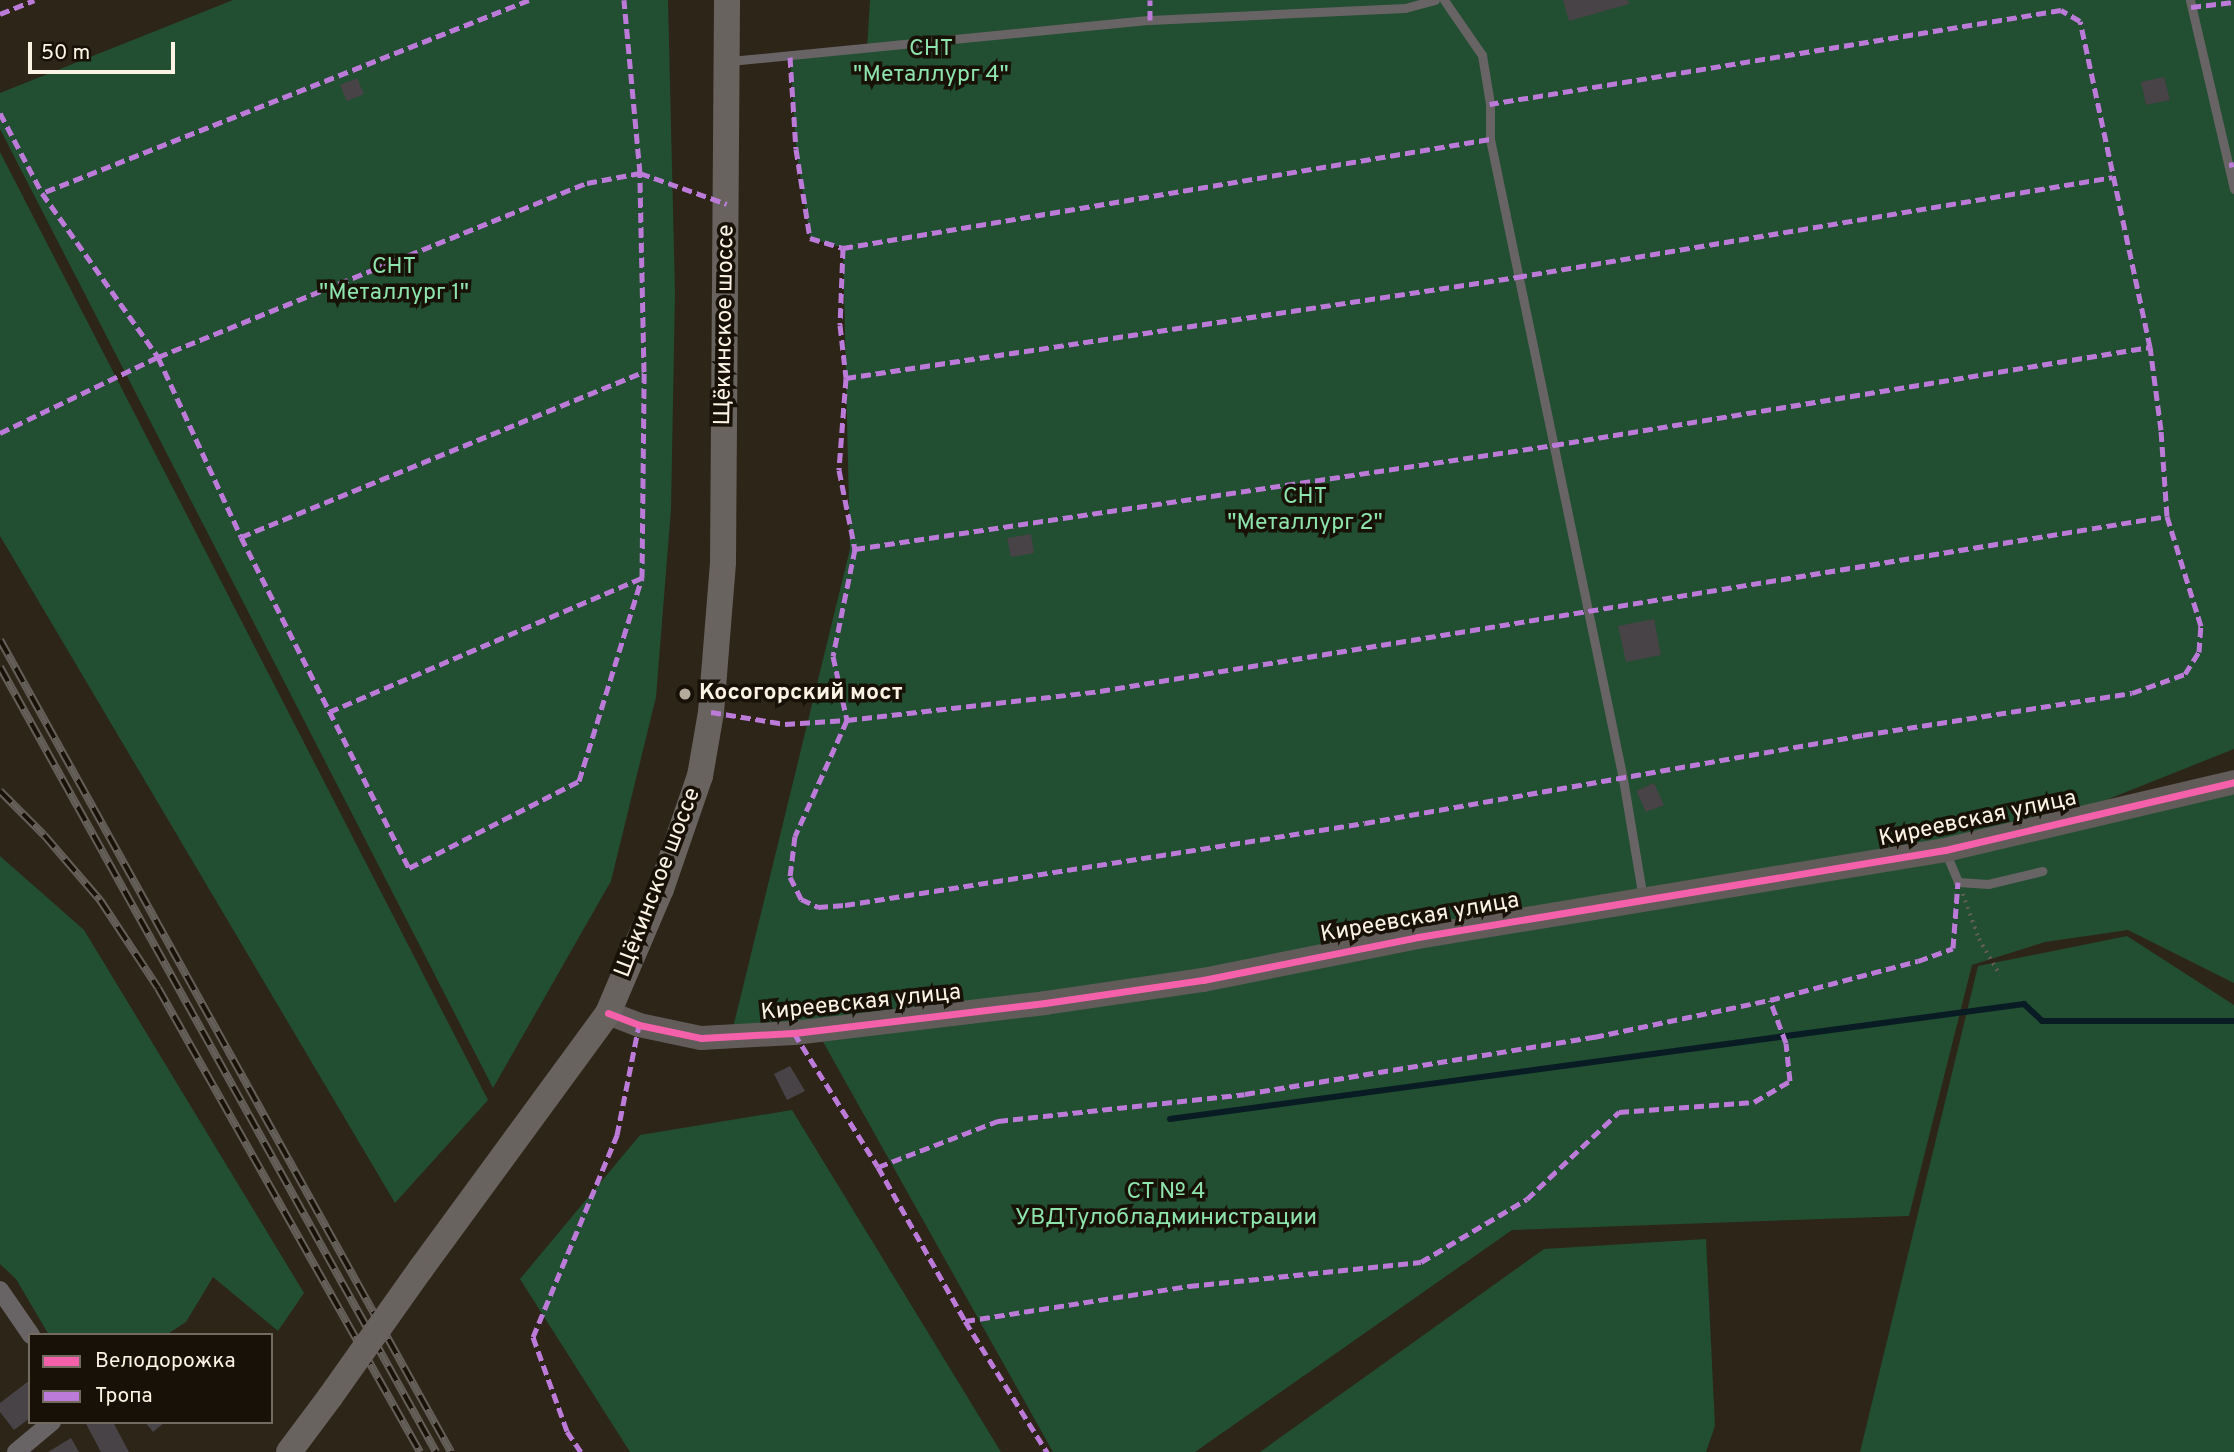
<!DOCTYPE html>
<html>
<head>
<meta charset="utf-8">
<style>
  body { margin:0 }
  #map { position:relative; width:2234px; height:1452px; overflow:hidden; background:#2d2518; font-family:Overpass,sans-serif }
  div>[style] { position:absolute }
  .green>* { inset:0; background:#224e32 }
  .stream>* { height:6px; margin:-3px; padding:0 3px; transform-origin:3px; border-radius:3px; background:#091c24 }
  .building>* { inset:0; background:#484347 }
  .path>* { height:3.5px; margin-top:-1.75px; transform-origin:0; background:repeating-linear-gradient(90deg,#625c57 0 2px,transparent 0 7px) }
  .lane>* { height:9px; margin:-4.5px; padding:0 4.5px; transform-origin:4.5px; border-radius:4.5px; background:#686364 }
  .street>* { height:18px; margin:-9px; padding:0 9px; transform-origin:9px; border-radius:9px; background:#686364 }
  .secondary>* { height:24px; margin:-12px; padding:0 12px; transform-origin:12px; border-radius:12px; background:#615c59 }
  .primary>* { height:26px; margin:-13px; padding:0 13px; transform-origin:13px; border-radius:13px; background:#696360 }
  .rail>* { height:8px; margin-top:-4px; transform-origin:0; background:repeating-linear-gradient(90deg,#181107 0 16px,#645f59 0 32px); box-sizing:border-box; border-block:2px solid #645f59 }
  .primary-bridge>* { height:26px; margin:-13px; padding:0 13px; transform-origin:13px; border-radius:13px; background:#696360 }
  .quiet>* { height:5px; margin-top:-2.5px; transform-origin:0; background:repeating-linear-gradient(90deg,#bd7bd9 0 10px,transparent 0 15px) }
  .cycleway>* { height:7px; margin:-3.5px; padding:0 3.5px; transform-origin:3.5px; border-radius:3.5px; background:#f560ab }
  .dots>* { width:19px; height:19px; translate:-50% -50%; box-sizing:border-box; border:4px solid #181107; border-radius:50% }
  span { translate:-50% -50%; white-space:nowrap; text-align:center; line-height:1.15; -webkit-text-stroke:7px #181107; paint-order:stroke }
  .park-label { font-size:23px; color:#8de4ad }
  .street-label { font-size:23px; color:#fdf3e5 }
  .poi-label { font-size:23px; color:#fdf3e5; font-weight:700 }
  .left { translate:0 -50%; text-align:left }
  .legend { position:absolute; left:28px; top:1333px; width:245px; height:91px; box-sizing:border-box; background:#181107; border:2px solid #746b60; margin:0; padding:9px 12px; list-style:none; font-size:21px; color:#fdf3e5 }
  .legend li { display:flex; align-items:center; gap:14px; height:35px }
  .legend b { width:35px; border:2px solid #746b60 }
  .scale { position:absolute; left:28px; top:42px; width:147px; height:32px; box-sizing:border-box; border:4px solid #fdf3e5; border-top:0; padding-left:9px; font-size:21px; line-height:24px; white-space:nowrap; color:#fdf3e5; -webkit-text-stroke:5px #181107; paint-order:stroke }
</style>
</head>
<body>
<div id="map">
  <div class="green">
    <i style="clip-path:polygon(233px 0,668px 0,675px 293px,671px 509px,656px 697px,611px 881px,493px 1088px,0 129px,0 93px)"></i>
    <i style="clip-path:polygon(870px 0,2234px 0,2234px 749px,2028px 831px,2234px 782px,2234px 983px,2128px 930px,2045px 942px,1972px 965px,1909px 1216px,1512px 1230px,1195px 1452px,1053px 1452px,817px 1031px,731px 1036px,850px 549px,843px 248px,810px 238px,796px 149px,790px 57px,867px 49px)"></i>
    <i style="clip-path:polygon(0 152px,488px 1100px,395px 1203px,0 536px)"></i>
    <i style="clip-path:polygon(0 856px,84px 930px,304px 1293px,278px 1331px,213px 1277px,186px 1322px,166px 1335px,49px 1335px,16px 1279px,0 1264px)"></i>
    <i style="clip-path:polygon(2127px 936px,2234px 1005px,2234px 1452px,1860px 1452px,1978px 966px)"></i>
    <i style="clip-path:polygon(792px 1110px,1001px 1452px,630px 1452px,520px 1279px,640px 1135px)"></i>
    <i style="clip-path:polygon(1706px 1239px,1715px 1426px,1706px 1452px,1260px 1452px,1544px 1249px)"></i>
  </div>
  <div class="stream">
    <i style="left:1170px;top:1119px;width:862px;rotate:-7.67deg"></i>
    <i style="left:2024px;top:1004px;width:25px;rotate:43deg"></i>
    <i style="left:2042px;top:1021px;width:192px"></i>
  </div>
  <div class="building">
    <i style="clip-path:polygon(1563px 0,1628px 0,1629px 4px,1569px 21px)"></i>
    <i style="clip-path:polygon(2164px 77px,2170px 100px,2146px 105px,2141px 82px)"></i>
    <i style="clip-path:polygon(357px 78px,364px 94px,347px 101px,340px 85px)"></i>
    <i style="clip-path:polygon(1031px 534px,1034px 553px,1011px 557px,1007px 538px)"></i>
    <i style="clip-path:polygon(1654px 619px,1661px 655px,1626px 662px,1618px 626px)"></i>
    <i style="clip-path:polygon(1654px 783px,1664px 805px,1646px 812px,1636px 791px)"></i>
    <i style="clip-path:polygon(790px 1066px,805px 1091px,787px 1100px,774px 1074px)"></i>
    <i style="clip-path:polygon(30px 1380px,30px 1418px,14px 1430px,0 1412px,0 1403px)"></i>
    <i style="clip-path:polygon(85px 1422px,113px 1422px,129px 1452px,101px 1452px)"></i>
    <i style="clip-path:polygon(145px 1422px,165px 1422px,153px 1432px)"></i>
    <i style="clip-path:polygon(71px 1438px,79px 1452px,48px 1452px)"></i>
  </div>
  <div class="path">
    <i style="left:1963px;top:894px;width:48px;rotate:70.4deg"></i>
    <i style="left:1979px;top:939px;width:42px;rotate:59.7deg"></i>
  </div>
  <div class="lane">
    <i style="left:1444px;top:0;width:67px;rotate:55.4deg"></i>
    <i style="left:1482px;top:55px;width:50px;rotate:80.7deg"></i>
    <i style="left:1490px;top:104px;width:35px;rotate:90deg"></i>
    <i style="left:1490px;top:139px;width:654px;rotate:78.26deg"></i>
    <i style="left:1623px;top:779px;width:121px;rotate:80.5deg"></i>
    <i style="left:2190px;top:0;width:194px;rotate:76.9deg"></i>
    <i style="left:730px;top:61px;width:422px;rotate:-5.6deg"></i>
    <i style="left:1150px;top:20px;width:255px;rotate:-2.7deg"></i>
    <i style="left:1405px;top:8px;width:31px;rotate:-15deg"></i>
    <i style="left:1945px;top:851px;width:34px;rotate:67deg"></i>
    <i style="left:1958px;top:882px;width:30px;rotate:4deg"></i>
    <i style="left:1988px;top:884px;width:56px;rotate:-13.5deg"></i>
  </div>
  <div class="street">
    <i style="left:0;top:1290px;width:55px;rotate:55.4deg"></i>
    <i style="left:16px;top:1452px;width:47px;rotate:-39.8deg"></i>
  </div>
  <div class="secondary">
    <i style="left:608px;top:1013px;width:33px;rotate:21deg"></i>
    <i style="left:639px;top:1025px;width:63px;rotate:11.8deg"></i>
    <i style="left:701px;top:1038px;width:93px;rotate:-3.1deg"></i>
    <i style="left:794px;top:1033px;width:253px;rotate:-6.8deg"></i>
    <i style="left:1045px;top:1003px;width:160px;rotate:-8.3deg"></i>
    <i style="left:1203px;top:980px;width:219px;rotate:-11.3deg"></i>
    <i style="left:1418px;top:937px;width:534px;rotate:-9.37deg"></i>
    <i style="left:1945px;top:850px;width:297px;rotate:-13.2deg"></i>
  </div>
  <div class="primary">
    <i style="left:420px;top:1270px;width:318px;rotate:-53.8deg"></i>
    <i style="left:608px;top:1013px;width:135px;rotate:-66.9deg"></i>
    <i style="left:661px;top:889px;width:120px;rotate:-71deg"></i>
    <i style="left:700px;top:776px;width:65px;rotate:-80.2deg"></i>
    <i style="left:711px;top:712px;width:150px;rotate:-85.4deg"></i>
    <i style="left:723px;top:562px;width:562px;rotate:-89.59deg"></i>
    <i style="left:289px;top:1452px;width:69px;rotate:-53.3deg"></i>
  </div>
  <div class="rail">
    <i style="left:0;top:640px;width:929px;rotate:60.95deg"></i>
    <i style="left:0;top:667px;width:898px;rotate:60.95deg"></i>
    <i style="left:0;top:791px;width:62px;rotate:45deg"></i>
    <i style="left:44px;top:835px;width:86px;rotate:49.3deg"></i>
    <i style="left:100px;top:900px;width:105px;rotate:56.6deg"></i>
    <i style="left:158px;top:988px;width:533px;rotate:60.55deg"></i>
  </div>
  <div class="primary-bridge">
    <i style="left:330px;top:1397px;width:156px;rotate:-54.7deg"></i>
  </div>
  <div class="quiet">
    <i style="left:529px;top:0;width:524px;rotate:158.38deg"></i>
    <i style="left:42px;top:193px;width:201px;rotate:54.7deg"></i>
    <i style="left:158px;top:357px;width:198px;rotate:65.2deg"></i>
    <i style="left:241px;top:537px;width:371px;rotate:63.1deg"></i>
    <i style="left:409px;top:868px;width:191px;rotate:-27.1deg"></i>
    <i style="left:579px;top:781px;width:213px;rotate:-72.8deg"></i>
    <i style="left:642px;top:578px;width:206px;rotate:-89.4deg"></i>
    <i style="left:644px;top:372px;width:199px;rotate:-91.2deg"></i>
    <i style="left:640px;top:173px;width:174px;rotate:-95.3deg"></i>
    <i style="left:2191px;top:7px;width:43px;rotate:-6.6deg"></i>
    <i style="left:0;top:14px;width:37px;rotate:-22deg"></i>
    <i style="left:1150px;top:20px;width:20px;rotate:-90deg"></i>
    <i style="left:790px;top:57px;width:92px;rotate:86.3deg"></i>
    <i style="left:796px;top:149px;width:90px;rotate:81.1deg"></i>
    <i style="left:810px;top:238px;width:34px;rotate:17deg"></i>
    <i style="left:843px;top:248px;width:77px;rotate:92.2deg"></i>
    <i style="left:840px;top:325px;width:53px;rotate:83.5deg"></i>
    <i style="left:846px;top:378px;width:92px;rotate:94.4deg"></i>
    <i style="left:839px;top:470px;width:81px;rotate:78.6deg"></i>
    <i style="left:855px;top:549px;width:109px;rotate:101.6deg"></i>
    <i style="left:833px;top:656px;width:66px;rotate:77.7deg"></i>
    <i style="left:847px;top:720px;width:127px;rotate:114.1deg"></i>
    <i style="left:795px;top:836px;width:41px;rotate:97deg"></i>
    <i style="left:790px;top:877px;width:25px;rotate:63deg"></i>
    <i style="left:801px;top:899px;width:19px;rotate:25deg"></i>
    <i style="left:818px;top:907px;width:27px;rotate:-4deg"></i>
    <i style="left:845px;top:905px;width:526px;rotate:-8.96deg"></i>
    <i style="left:1365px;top:823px;width:506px;rotate:-10.02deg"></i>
    <i style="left:1863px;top:735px;width:272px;rotate:-8.9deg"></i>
    <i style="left:2132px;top:693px;width:56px;rotate:-19.7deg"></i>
    <i style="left:2185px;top:674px;width:26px;rotate:-58deg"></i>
    <i style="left:2199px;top:652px;width:26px;rotate:-86deg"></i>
    <i style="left:2201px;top:626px;width:115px;rotate:-107.2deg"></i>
    <i style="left:2167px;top:516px;width:86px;rotate:-94deg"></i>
    <i style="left:2161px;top:430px;width:84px;rotate:-97.5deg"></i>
    <i style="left:2150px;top:347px;width:333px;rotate:-102.1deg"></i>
    <i style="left:2080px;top:21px;width:22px;rotate:-150deg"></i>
    <i style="left:2061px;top:10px;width:579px;rotate:170.65deg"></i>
    <i style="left:0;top:113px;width:90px;rotate:62.3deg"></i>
    <i style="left:2229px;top:165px;width:5px;rotate:-11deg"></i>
    <i style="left:843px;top:248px;width:656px;rotate:-9.56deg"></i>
    <i style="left:846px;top:378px;width:679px;rotate:-8.56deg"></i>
    <i style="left:1517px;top:277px;width:604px;rotate:-9.52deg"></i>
    <i style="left:0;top:433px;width:175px;rotate:-25.7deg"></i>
    <i style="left:158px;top:357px;width:463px;rotate:-22.1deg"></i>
    <i style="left:587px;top:183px;width:54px;rotate:-10.7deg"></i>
    <i style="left:640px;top:173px;width:92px;rotate:19.6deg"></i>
    <i style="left:241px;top:537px;width:435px;rotate:-22.3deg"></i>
    <i style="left:855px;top:549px;width:707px;rotate:-8.46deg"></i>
    <i style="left:1554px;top:445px;width:604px;rotate:-9.34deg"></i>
    <i style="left:329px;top:712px;width:340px;rotate:-23.2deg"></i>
    <i style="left:711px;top:712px;width:75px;rotate:9.2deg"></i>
    <i style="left:785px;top:724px;width:62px;rotate:-3.7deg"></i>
    <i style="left:847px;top:720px;width:255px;rotate:-6.5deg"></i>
    <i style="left:1100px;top:691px;width:1081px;rotate:-9.31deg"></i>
    <i style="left:794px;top:1033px;width:158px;rotate:57.9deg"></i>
    <i style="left:878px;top:1167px;width:177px;rotate:60.5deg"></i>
    <i style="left:965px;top:1321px;width:155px;rotate:58deg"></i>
    <i style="left:878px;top:1167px;width:129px;rotate:-21deg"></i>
    <i style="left:998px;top:1121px;width:248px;rotate:-6.2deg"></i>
    <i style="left:1245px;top:1094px;width:354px;rotate:-9.3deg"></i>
    <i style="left:1594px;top:1037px;width:180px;rotate:-11.9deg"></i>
    <i style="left:1770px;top:1000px;width:153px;rotate:-14.8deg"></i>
    <i style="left:1918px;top:961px;width:37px;rotate:-20deg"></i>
    <i style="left:1953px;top:948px;width:66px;rotate:-85.7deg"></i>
    <i style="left:965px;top:1321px;width:227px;rotate:-8.9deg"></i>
    <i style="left:1189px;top:1286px;width:233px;rotate:-5.9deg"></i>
    <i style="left:1421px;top:1262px;width:123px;rotate:-30.7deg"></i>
    <i style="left:1527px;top:1199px;width:127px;rotate:-43.4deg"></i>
    <i style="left:1619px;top:1112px;width:135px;rotate:-4.2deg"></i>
    <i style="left:1754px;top:1102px;width:42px;rotate:-30.3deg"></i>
    <i style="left:1790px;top:1081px;width:38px;rotate:-96deg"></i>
    <i style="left:1786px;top:1043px;width:46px;rotate:-110.4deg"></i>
    <i style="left:581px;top:1452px;width:25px;rotate:-124deg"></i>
    <i style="left:567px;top:1431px;width:100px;rotate:-109.9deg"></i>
    <i style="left:533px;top:1337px;width:219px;rotate:-67.4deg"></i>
    <i style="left:617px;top:1135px;width:112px;rotate:-78.7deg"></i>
  </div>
  <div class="cycleway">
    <i style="left:608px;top:1013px;width:33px;rotate:21deg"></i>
    <i style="left:639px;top:1025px;width:63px;rotate:11.8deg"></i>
    <i style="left:701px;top:1038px;width:93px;rotate:-3.1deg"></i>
    <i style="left:794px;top:1033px;width:253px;rotate:-6.8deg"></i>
    <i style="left:1045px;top:1003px;width:160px;rotate:-8.3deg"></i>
    <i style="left:1203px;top:980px;width:219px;rotate:-11.3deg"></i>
    <i style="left:1418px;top:937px;width:534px;rotate:-9.37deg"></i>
    <i style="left:1945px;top:850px;width:297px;rotate:-13.2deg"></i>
  </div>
  <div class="dots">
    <i style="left:685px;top:694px;background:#b4ab9d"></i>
  </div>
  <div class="park-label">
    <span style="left:931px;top:63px">СНТ<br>"Металлург 4"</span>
    <span style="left:394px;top:281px">СНТ<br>"Металлург 1"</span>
    <span style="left:1305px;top:511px">СНТ<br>"Металлург 2"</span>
    <span style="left:1166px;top:1206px">СТ № 4<br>УВДТулобладминистрации</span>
  </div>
  <div class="street-label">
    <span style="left:726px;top:325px;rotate:-89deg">Щёкинское шоссе</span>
    <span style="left:1978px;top:820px;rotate:-12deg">Киреевская улица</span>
    <span style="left:659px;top:883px;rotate:-69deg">Щёкинское шоссе</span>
    <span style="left:1420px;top:919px;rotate:-10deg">Киреевская улица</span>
    <span style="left:861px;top:1004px;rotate:-6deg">Киреевская улица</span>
  </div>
  <div class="poi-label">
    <span class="left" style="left:699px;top:694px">Косогорский мост</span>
  </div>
  <ul class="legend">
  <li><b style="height:9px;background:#f560ab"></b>Велодорожка</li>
  <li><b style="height:9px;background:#bd7bd9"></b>Тропа</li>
  </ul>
  <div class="scale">50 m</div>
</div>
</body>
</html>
